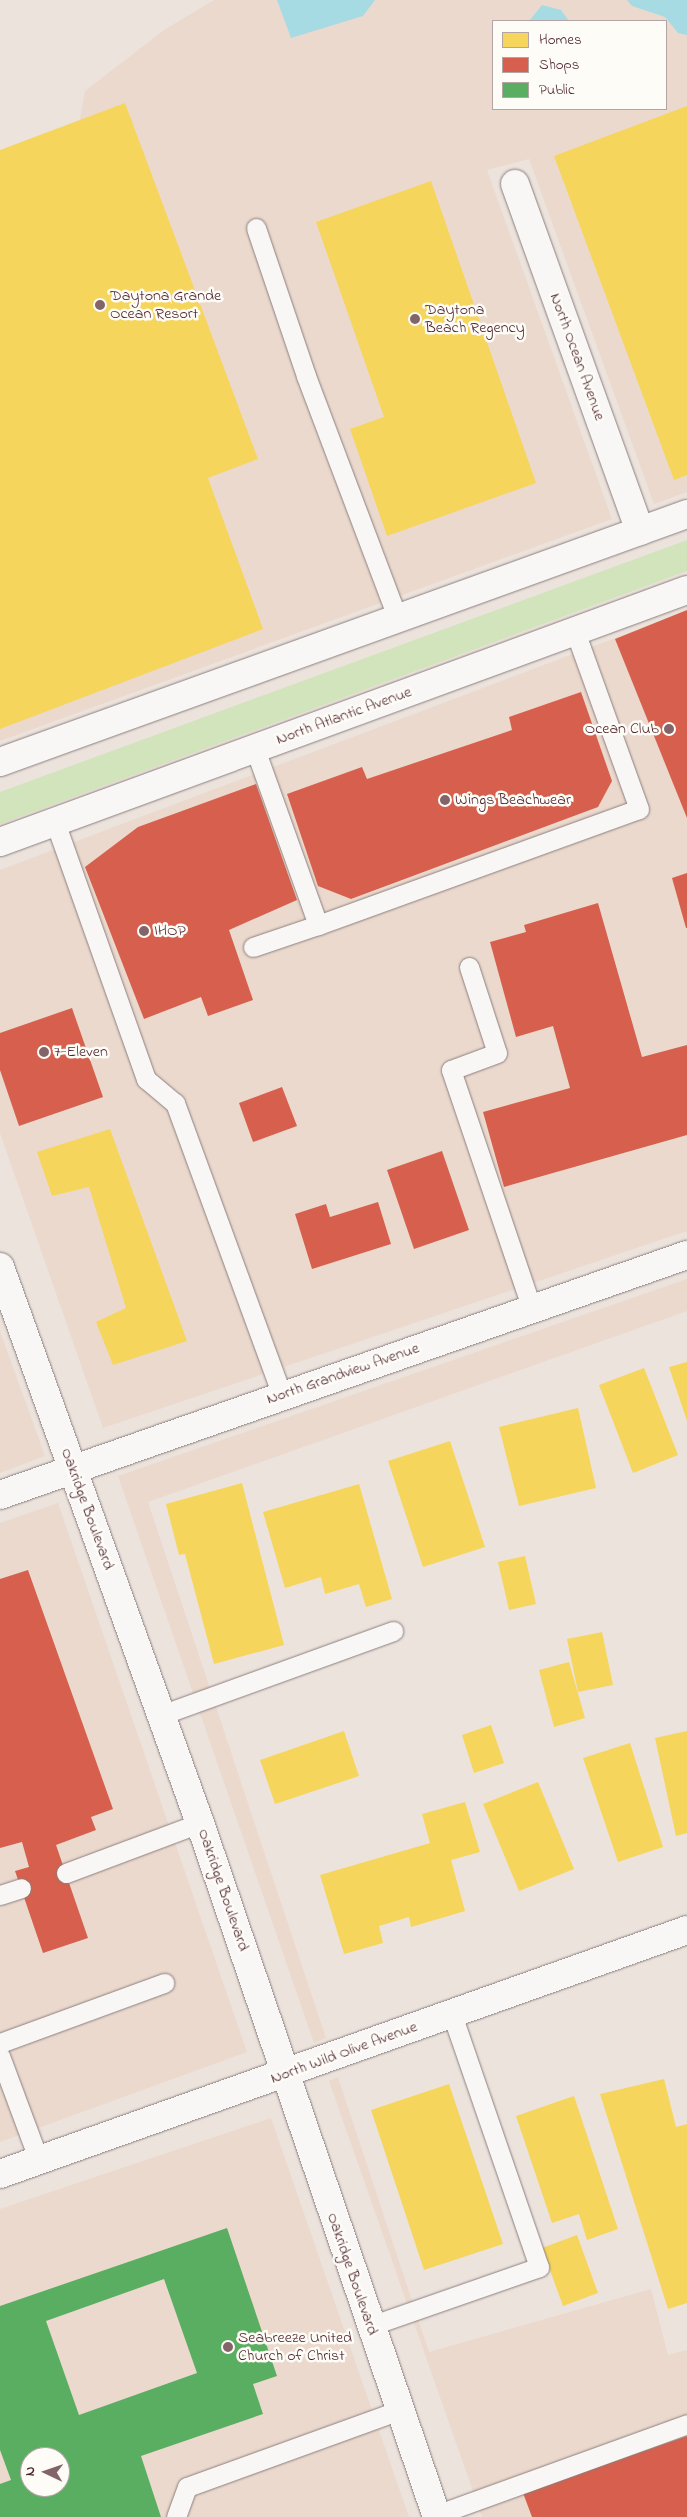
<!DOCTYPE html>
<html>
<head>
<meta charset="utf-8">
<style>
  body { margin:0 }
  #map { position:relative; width:687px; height:2517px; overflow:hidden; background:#ece3dd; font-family:"Indie Flower",sans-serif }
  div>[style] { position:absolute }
  .built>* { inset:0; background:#ebd9cd }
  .green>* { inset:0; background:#d2e4bb }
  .water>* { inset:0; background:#a7dbe3 }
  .homes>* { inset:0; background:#f6d55c }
  .shops>* { inset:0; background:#d6604d }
  .public>* { inset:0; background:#5aae61 }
  .roads { filter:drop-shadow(0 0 1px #8b7f7e) drop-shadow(0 0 1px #8b7f7e) }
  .service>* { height:19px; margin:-9.5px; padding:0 9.5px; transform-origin:9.5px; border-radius:9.5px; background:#f9f7f5 }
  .minor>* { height:28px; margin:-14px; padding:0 14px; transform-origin:14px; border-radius:14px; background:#f9f7f5 }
  .secondary>* { height:28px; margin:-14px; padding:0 14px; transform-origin:14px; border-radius:14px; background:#f9f7f5 }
  .primary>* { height:28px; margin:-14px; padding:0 14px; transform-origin:14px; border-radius:14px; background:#f9f7f5 }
  .dots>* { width:14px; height:14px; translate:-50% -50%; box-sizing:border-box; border:2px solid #fdfcf7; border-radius:50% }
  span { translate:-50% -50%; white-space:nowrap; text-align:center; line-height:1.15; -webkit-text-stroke:5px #fdfcf7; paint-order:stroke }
  .poi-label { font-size:16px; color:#4a1f2b }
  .left { translate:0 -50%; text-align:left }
  .right { translate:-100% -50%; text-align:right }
  .street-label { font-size:16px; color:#4a1f2b }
  .legend { position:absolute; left:492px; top:20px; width:175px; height:90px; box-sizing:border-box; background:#fdfcf7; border:1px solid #b5a4a5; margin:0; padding:6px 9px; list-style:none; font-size:15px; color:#4a1f2b }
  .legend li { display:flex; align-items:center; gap:10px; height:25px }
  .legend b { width:25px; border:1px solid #b5a4a5 }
  .north { position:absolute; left:20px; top:2447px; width:50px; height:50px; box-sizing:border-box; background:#fdfcf7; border:1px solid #b5a4a5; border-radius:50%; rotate:273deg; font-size:14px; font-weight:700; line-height:20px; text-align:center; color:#4a1f2b }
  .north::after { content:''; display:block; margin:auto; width:18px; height:22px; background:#836469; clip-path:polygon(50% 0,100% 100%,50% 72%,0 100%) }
</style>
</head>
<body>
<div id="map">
  <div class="built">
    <i style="clip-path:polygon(evenodd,214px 0,687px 0,687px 492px,654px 504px,529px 159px,487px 170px,612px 519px,0 741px,0 177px,79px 124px,85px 91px,164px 30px,214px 0,493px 21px,666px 21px,666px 109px,493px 109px,493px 21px)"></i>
    <i style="clip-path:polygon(687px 611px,687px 1231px,103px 1428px,0 1133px,0 870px)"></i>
    <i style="clip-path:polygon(687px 1279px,687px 1311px,148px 1502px,326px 2038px,314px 2043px,118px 1476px)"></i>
    <i style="clip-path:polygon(0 1331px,45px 1456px,0 1473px)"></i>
    <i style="clip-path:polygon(58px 1503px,247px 2052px,0 2142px,0 1523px)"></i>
    <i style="clip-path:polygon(338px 2077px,429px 2352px,651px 2289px,668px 2355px,687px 2350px,687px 2517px,482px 2517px,329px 2081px)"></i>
    <i style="clip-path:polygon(evenodd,271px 2118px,409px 2517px,0 2517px,0 2209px,271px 2118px,30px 2457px,60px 2457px,60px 2487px,30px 2487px,30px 2457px)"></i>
  </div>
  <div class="green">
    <i style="clip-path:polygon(687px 540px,687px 571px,0 824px,0 792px)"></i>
  </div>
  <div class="water">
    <i style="clip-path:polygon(277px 0,375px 0,363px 16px,291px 38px)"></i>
    <i style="clip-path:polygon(627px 0,687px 0,687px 35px,678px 33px,665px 17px,632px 6px)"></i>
    <i style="clip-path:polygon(542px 5px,561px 10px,569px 21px,529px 21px)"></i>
  </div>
  <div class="homes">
    <i style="clip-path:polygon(125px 103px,258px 459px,208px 478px,263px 629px,0 729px,0 150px)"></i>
    <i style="clip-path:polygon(687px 106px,687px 475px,674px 480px,554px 156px)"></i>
    <i style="clip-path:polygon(431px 181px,536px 483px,387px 536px,350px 429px,384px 417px,316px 222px)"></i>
    <i style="clip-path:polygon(110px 1129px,187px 1341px,113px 1365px,96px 1322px,126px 1308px,89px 1187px,52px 1196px,37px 1152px)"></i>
    <i style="clip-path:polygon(687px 1362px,687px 1421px,669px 1367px)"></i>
    <i style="clip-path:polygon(644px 1368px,678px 1455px,633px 1473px,599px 1385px)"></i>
    <i style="clip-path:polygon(578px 1408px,596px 1488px,519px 1506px,499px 1427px)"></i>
    <i style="clip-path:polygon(450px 1441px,485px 1547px,423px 1567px,388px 1461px)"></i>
    <i style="clip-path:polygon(242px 1483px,284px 1645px,214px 1664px,185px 1554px,179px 1555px,166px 1504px)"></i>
    <i style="clip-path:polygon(359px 1484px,392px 1599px,366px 1607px,359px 1584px,325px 1594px,321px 1577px,285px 1588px,263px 1512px)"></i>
    <i style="clip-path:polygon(525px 1556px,536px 1604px,509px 1610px,498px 1562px)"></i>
    <i style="clip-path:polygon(602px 1632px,613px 1685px,578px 1692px,567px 1639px)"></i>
    <i style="clip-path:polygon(569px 1662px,585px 1718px,554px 1727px,539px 1670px)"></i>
    <i style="clip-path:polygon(491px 1725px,504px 1763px,474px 1773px,462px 1735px)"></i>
    <i style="clip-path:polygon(344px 1731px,359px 1776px,275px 1804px,260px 1760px)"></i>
    <i style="clip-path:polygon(687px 1731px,687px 1833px,676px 1836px,655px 1738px)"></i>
    <i style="clip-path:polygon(630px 1743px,663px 1847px,618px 1862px,583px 1758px)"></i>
    <i style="clip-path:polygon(538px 1782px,574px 1869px,519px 1891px,483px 1804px)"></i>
    <i style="clip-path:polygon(465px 1802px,480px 1852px,451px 1860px,465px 1911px,411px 1927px,409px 1917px,379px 1926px,383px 1943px,344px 1954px,320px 1875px,430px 1843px,422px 1814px)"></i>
    <i style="clip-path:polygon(664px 2079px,676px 2127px,687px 2124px,687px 2303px,668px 2309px,600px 2094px)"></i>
    <i style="clip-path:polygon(449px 2084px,503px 2244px,424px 2270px,371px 2110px)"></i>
    <i style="clip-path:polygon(574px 2096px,618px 2229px,587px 2240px,579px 2214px,552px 2223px,516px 2116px)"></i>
    <i style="clip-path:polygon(577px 2235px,598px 2293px,563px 2306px,542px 2248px)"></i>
  </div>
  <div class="shops">
    <i style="clip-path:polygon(687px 610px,687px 818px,615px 639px)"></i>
    <i style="clip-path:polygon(581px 692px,612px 781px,598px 807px,351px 899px,318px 886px,287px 794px,362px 767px,367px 779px,512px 730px,509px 717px)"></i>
    <i style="clip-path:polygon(256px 784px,297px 900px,229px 930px,253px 1000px,208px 1016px,201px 997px,144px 1019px,85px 867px,138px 827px)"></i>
    <i style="clip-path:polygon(687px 873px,687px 928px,686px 928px,672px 878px)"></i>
    <i style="clip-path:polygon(598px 903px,642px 1057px,687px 1045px,687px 1135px,504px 1187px,483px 1112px,570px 1088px,553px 1026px,516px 1037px,490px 942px,526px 932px,524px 925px)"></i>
    <i style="clip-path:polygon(72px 1008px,103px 1097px,19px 1126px,0 1070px,0 1033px)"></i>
    <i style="clip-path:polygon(282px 1087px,297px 1126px,253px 1142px,239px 1103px)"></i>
    <i style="clip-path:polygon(442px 1151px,469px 1230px,414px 1249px,387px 1170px)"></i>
    <i style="clip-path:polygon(378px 1202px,391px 1244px,312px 1269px,295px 1214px,326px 1204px,330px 1217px)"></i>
    <i style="clip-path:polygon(28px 1570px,113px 1809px,91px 1817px,96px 1830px,56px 1845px,88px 1938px,43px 1953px,15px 1871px,29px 1867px,22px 1842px,0 1848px,0 1579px)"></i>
    <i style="clip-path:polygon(687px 2436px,687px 2517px,532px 2517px,523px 2493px)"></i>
  </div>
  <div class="public">
    <i style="clip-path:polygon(evenodd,227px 2228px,277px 2376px,253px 2384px,263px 2414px,141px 2456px,161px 2517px,0 2517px,0 2484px,11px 2480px,0 2450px,0 2306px,227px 2228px,164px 2279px,197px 2373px,79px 2415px,46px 2321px,164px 2279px,227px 2228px,30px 2457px,60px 2457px,60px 2487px,30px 2487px,30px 2457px)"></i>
  </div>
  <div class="roads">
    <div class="service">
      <i style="left:256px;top:228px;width:156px;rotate:71.3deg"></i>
      <i style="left:306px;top:376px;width:260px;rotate:69.3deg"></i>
      <i style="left:255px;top:749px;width:187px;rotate:70.3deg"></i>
      <i style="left:318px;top:925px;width:341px;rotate:-19.9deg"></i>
      <i style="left:639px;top:809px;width:189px;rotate:-109.8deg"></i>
      <i style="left:55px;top:822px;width:273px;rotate:70.5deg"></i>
      <i style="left:146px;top:1079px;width:38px;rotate:40deg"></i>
      <i style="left:175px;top:1103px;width:312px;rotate:69.9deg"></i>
      <i style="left:253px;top:947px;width:69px;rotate:-18.7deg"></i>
      <i style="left:469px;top:967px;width:90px;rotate:72deg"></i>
      <i style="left:497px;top:1053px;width:49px;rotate:159.7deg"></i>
      <i style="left:451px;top:1070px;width:252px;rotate:71.3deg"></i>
      <i style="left:161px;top:1715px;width:247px;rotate:-19.9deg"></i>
      <i style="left:66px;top:1873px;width:143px;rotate:-20.5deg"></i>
      <i style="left:0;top:1895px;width:22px;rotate:-18deg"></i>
      <i style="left:0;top:2043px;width:175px;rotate:-20.1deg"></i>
      <i style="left:0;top:2056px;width:112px;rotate:69.6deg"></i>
      <i style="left:370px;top:2326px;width:179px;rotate:-19.2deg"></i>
      <i style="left:539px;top:2267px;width:267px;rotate:-109deg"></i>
      <i style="left:436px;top:2515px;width:267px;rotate:-19.9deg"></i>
      <i style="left:176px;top:2517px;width:32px;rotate:-70deg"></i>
      <i style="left:187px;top:2487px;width:226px;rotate:-19.9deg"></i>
    </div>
    <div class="minor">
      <i style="left:515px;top:184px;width:369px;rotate:70.2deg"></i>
      <i style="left:0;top:1495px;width:728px;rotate:-19.26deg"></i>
      <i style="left:0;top:2174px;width:729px;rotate:-19.55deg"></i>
    </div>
    <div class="secondary">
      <i style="left:0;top:1267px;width:591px;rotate:70.22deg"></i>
      <i style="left:200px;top:1823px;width:733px;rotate:71.15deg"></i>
    </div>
    <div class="primary">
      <i style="left:0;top:762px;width:730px;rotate:-19.85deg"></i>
      <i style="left:0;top:842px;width:732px;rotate:-20.14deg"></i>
    </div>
  </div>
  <div class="dots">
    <i style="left:100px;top:305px;background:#836469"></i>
    <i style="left:415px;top:319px;background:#836469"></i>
    <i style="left:669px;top:729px;background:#836469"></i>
    <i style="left:445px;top:800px;background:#836469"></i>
    <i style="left:144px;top:931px;background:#836469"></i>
    <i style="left:44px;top:1052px;background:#836469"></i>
    <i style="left:228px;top:2347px;background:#836469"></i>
  </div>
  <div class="poi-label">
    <span class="left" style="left:110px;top:305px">Daytona Grande<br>Ocean Resort</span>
    <span class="left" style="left:425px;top:319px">Daytona<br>Beach Regency</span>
    <span class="right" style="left:659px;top:729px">Ocean Club</span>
    <span class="left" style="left:455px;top:800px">Wings Beachwear</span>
    <span class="left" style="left:154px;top:931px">IHOP</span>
    <span class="left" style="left:54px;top:1052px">7-Eleven</span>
    <span class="left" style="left:238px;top:2347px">Seabreeze United<br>Church of Christ</span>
  </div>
  <div class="street-label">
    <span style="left:577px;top:357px;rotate:70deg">North Ocean Avenue</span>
    <span style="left:344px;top:716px;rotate:-20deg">North Atlantic Avenue</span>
    <span style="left:343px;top:1374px;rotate:-19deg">North Grandview Avenue</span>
    <span style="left:87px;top:1509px;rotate:70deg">Oakridge Boulevard</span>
    <span style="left:223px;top:1890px;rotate:71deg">Oakridge Boulevard</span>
    <span style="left:344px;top:2053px;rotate:-20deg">North Wild Olive Avenue</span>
    <span style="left:352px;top:2274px;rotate:71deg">Oakridge Boulevard</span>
  </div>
  <ul class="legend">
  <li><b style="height:14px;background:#f6d55c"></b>Homes</li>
  <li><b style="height:14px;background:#d6604d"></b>Shops</li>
  <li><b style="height:14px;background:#5aae61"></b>Public</li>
  </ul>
  <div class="north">N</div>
</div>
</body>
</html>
